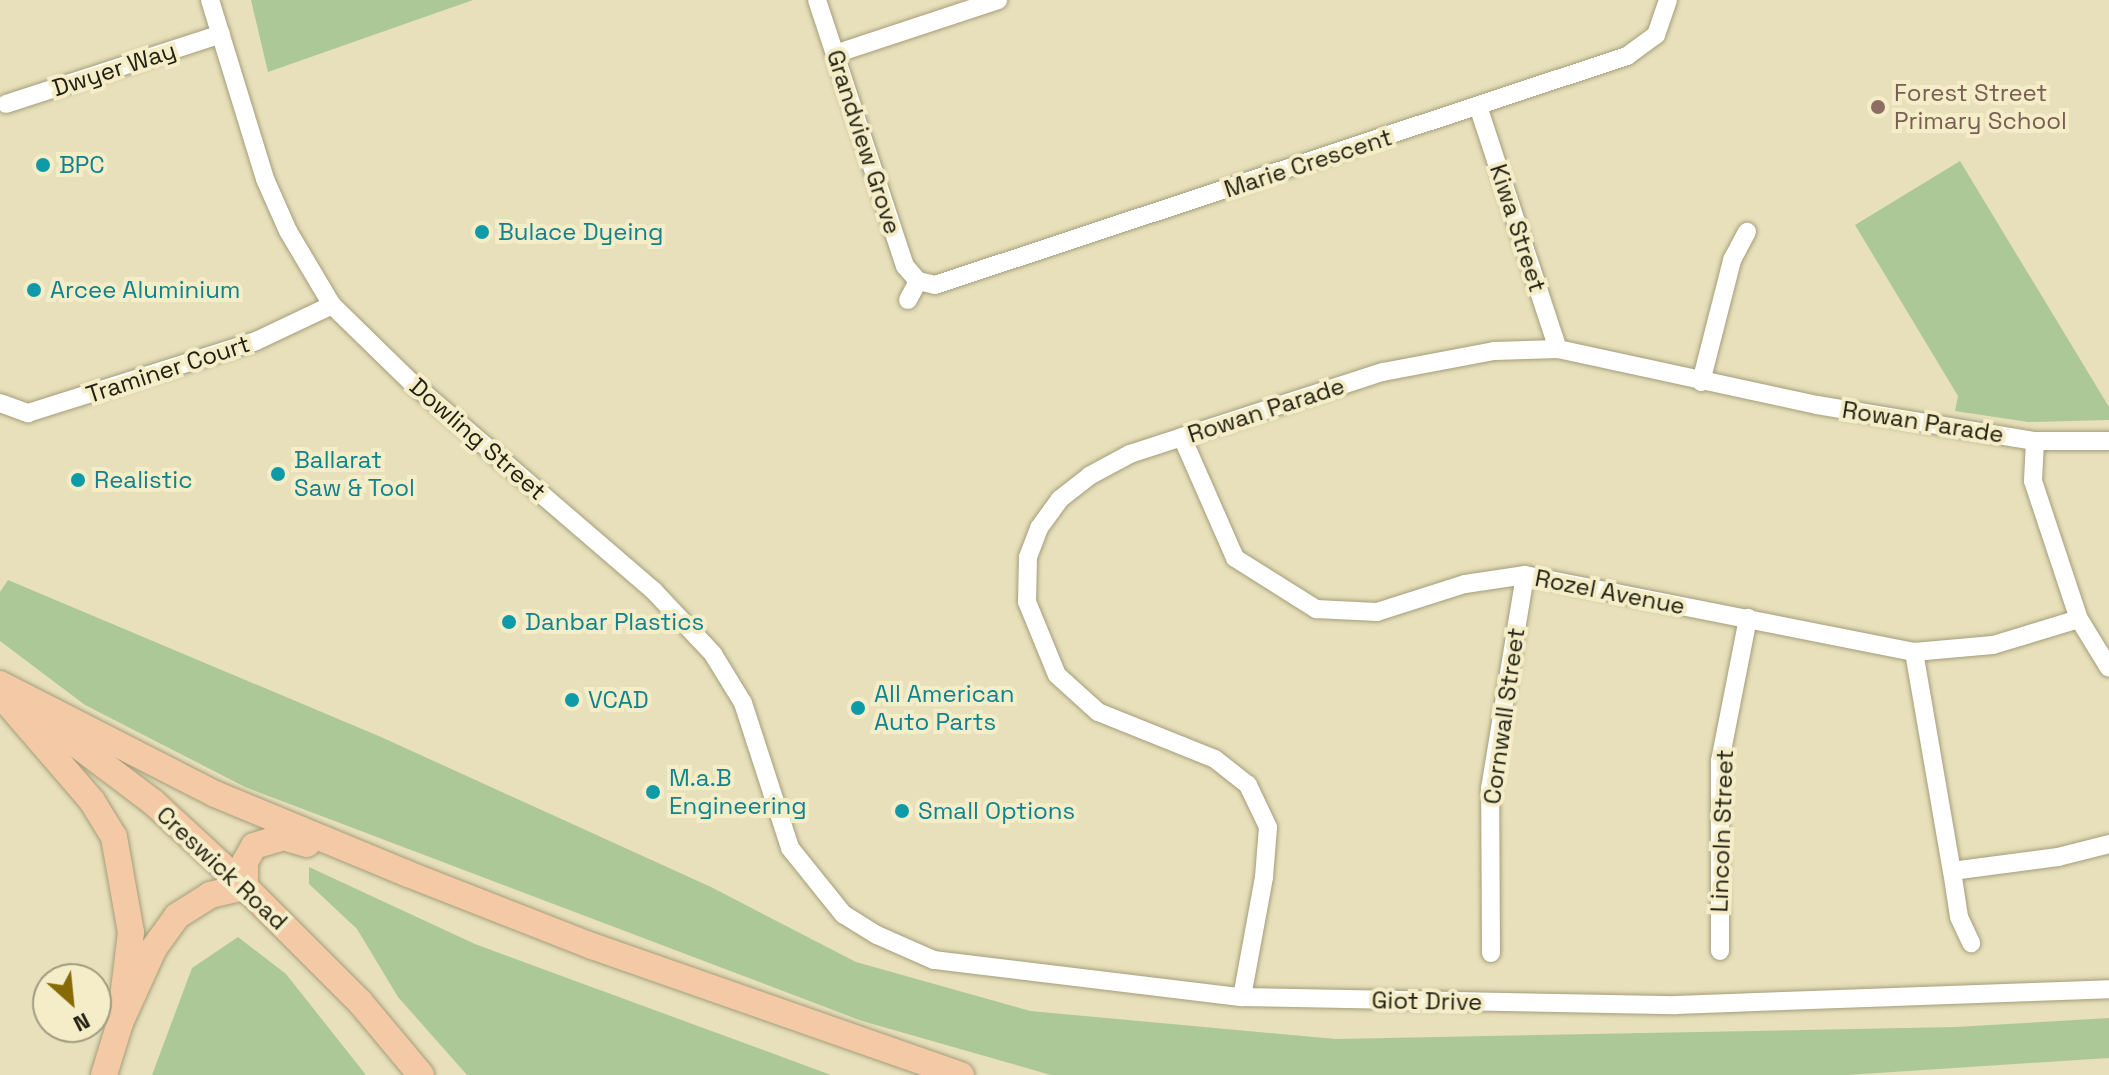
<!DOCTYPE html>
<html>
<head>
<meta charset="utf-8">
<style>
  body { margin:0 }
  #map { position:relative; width:2109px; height:1075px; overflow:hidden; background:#e7e0bb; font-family:"Space Grotesk",sans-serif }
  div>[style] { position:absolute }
  .green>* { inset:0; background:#adc897 }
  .roads { filter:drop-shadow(0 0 2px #a49d7a) drop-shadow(0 0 2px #a49d7a) }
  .minor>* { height:18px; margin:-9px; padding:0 9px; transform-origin:9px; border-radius:9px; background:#fff }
  .highway>* { height:26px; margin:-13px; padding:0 13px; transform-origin:13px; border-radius:13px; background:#f3caa5 }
  .dots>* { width:22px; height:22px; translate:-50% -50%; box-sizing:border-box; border:4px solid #f4edc8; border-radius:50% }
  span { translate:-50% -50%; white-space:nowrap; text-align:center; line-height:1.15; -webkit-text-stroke:8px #f4edc8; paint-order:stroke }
  .street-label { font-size:24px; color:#222012 }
  .education-label { font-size:24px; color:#785e54 }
  .left { translate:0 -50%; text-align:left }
  .culture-label { font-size:24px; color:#0d838f }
  .north { position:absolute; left:32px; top:963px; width:80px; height:80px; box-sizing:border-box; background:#f4edc8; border:2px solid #a09b7f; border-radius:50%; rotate:153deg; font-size:22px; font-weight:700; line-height:32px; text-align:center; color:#222012 }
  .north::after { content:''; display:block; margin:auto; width:28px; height:36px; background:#876905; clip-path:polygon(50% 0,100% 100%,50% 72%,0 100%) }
</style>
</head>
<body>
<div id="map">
  <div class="green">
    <i style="clip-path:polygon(251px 0,473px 0,268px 72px)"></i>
    <i style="clip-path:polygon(1960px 161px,2109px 407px,2109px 420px,2028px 422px,1955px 411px,1958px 396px,1855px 225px)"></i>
    <i style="clip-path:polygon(8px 580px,381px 737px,711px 887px,856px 962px,1030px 1011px,1336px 1039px,1956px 1027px,2109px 1018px,2109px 1058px,1847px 1075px,1051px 1075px,862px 1021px,245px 787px,85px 705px,0 641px,0 592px)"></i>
    <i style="clip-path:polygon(309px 867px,475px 944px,831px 1075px,467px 1075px,398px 997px,357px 929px,309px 884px)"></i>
    <i style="clip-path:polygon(238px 937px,286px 974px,366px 1075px,152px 1075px,192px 968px)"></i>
  </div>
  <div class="roads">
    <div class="minor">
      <i style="left:210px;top:0;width:187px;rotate:72.9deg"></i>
      <i style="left:265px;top:179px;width:57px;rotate:66.1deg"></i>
      <i style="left:288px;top:231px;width:86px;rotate:59.3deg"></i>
      <i style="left:332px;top:305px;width:110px;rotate:44.3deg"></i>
      <i style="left:411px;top:382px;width:319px;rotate:40.7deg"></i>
      <i style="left:653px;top:590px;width:88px;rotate:46.8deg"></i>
      <i style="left:713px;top:654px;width:57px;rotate:58.5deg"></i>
      <i style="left:743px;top:703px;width:152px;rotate:72deg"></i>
      <i style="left:790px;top:848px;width:85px;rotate:51.2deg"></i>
      <i style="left:843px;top:914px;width:40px;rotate:32deg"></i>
      <i style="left:877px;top:935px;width:62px;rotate:23.7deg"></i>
      <i style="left:934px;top:960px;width:310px;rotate:6.9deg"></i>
      <i style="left:1242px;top:997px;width:434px;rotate:1.1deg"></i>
      <i style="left:1676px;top:1005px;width:433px;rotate:-2.1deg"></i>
      <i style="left:817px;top:0;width:280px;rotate:71.7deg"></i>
      <i style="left:905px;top:266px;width:20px;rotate:49deg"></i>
      <i style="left:918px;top:281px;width:17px;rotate:13deg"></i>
      <i style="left:935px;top:285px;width:729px;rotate:-18.31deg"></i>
      <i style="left:1627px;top:56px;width:36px;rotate:-36deg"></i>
      <i style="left:1656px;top:35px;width:37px;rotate:-71deg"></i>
      <i style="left:835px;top:54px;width:172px;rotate:-18.3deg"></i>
      <i style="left:6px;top:104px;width:226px;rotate:-18deg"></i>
      <i style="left:1478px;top:106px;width:256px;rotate:71.8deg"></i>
      <i style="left:908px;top:300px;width:21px;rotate:-62deg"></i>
      <i style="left:1701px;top:382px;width:126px;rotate:-75.7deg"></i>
      <i style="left:1732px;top:260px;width:32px;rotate:-62deg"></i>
      <i style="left:0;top:403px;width:30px;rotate:20deg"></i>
      <i style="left:28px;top:413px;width:239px;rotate:-17.5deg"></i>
      <i style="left:256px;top:341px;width:84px;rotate:-25.3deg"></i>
      <i style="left:1182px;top:437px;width:132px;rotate:66.3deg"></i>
      <i style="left:1235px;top:558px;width:96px;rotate:32.2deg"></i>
      <i style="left:1316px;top:609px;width:61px;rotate:2.8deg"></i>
      <i style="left:1377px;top:612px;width:92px;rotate:-17.7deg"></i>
      <i style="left:1465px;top:584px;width:61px;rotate:-8.5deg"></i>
      <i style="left:1525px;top:575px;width:397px;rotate:11.2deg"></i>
      <i style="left:1914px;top:652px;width:79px;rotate:-5.1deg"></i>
      <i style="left:1993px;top:645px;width:90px;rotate:-16.8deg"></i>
      <i style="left:2035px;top:441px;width:40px;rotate:92.9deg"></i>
      <i style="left:2033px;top:481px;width:145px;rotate:71.6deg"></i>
      <i style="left:2079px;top:619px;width:57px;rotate:58.5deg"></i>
      <i style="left:1914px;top:652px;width:222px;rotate:80.2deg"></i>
      <i style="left:1952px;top:871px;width:107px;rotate:-7.5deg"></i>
      <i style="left:2058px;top:857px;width:53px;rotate:-14.3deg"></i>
      <i style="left:1952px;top:871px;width:47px;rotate:81.3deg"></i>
      <i style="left:1959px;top:917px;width:29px;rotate:65deg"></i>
      <i style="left:1720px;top:951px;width:190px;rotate:-90deg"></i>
      <i style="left:1720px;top:761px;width:146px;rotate:-78.9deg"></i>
      <i style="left:1491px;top:953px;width:164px;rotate:-90.3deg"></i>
      <i style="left:1490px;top:789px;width:217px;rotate:-80.7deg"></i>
      <i style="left:1242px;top:997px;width:122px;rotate:-79.6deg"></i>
      <i style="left:1264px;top:877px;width:50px;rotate:-85.4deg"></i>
      <i style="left:1268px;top:827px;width:47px;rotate:-115.5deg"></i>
      <i style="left:1248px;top:785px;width:42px;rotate:-141.8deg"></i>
      <i style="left:1215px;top:759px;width:126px;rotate:-158.1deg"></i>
      <i style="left:1098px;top:712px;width:55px;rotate:-137.9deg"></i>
      <i style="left:1057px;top:675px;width:79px;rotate:-112.3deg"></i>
      <i style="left:1027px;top:602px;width:45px;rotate:-88.7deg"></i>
      <i style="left:1028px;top:557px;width:31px;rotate:-69deg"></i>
      <i style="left:1039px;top:528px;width:36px;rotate:-54deg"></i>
      <i style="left:1060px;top:499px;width:37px;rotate:-38deg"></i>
      <i style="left:1089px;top:476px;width:47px;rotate:-28.2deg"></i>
      <i style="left:1130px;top:454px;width:266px;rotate:-18deg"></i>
      <i style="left:1383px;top:372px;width:113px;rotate:-10.7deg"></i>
      <i style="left:1494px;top:351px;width:64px;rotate:-1.8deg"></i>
      <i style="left:1558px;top:349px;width:265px;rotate:12.2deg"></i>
      <i style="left:1817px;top:405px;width:221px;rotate:9.4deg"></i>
      <i style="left:2035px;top:441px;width:74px"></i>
    </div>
    <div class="highway">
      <i style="left:0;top:684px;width:242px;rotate:27.1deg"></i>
      <i style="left:215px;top:794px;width:209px;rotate:22.5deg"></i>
      <i style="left:408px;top:874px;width:198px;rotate:21.4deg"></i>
      <i style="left:592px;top:946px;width:391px;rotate:19.3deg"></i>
      <i style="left:0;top:694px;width:141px;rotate:49.3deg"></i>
      <i style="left:92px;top:801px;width:42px;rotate:58.6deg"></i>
      <i style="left:114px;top:837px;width:97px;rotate:79.9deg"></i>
      <i style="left:131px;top:932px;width:92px;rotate:96.9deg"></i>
      <i style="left:40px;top:717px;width:141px;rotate:37deg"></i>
      <i style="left:153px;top:802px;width:125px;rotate:42.7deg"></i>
      <i style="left:245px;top:887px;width:163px;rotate:45deg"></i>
      <i style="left:360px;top:1002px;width:95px;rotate:50.1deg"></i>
      <i style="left:245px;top:887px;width:25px;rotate:-90deg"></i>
      <i style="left:245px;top:862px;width:18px;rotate:-61deg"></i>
      <i style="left:254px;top:846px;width:30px;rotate:-17deg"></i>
      <i style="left:283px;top:837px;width:25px;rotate:16deg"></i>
      <i style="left:104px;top:1075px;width:54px;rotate:-72.9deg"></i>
      <i style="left:120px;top:1023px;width:82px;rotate:-65.6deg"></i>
      <i style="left:154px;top:948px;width:39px;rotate:-54deg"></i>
      <i style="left:177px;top:916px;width:39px;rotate:-32deg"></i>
      <i style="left:210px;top:895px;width:36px;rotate:-13deg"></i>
    </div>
  </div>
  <div class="dots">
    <i style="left:1878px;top:107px;background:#8d6e63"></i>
    <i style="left:43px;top:165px;background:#0f9aa8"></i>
    <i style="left:482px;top:232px;background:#0f9aa8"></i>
    <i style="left:34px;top:290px;background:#0f9aa8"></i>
    <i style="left:278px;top:474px;background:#0f9aa8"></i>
    <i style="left:78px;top:480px;background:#0f9aa8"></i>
    <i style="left:509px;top:622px;background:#0f9aa8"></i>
    <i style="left:572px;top:700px;background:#0f9aa8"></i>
    <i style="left:858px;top:708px;background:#0f9aa8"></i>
    <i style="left:653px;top:792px;background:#0f9aa8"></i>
    <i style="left:902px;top:811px;background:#0f9aa8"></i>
  </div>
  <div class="street-label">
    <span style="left:114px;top:69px;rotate:-18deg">Dwyer Way</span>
    <span style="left:864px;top:142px;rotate:72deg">Grandview Grove</span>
    <span style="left:1308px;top:163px;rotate:-18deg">Marie Crescent</span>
    <span style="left:1518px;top:228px;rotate:72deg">Kiwa Street</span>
    <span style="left:168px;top:369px;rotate:-18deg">Traminer Court</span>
    <span style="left:1266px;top:410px;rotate:-18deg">Rowan Parade</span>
    <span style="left:1923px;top:422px;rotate:9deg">Rowan Parade</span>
    <span style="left:478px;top:439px;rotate:41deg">Dowling Street</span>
    <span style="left:1610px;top:592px;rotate:11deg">Rozel Avenue</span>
    <span style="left:1504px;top:716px;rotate:-82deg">Cornwall Street</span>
    <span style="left:1722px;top:831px;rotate:-88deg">Lincoln Street</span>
    <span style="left:222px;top:868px;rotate:43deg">Creswick Road</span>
    <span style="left:1427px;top:1001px;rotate:1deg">Giot Drive</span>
  </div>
  <div class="education-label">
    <span class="left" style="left:1894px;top:107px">Forest Street<br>Primary School</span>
  </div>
  <div class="culture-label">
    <span class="left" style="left:59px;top:165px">BPC</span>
    <span class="left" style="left:498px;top:232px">Bulace Dyeing</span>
    <span class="left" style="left:50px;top:290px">Arcee Aluminium</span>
    <span class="left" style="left:294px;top:474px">Ballarat<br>Saw &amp; Tool</span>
    <span class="left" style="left:94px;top:480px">Realistic</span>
    <span class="left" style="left:525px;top:622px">Danbar Plastics</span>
    <span class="left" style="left:874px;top:708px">All American<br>Auto Parts</span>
    <span class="left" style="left:588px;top:700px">VCAD</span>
    <span class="left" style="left:669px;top:792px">M.a.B<br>Engineering</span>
    <span class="left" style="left:918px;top:811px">Small Options</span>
  </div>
  <div class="north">N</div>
</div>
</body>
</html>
